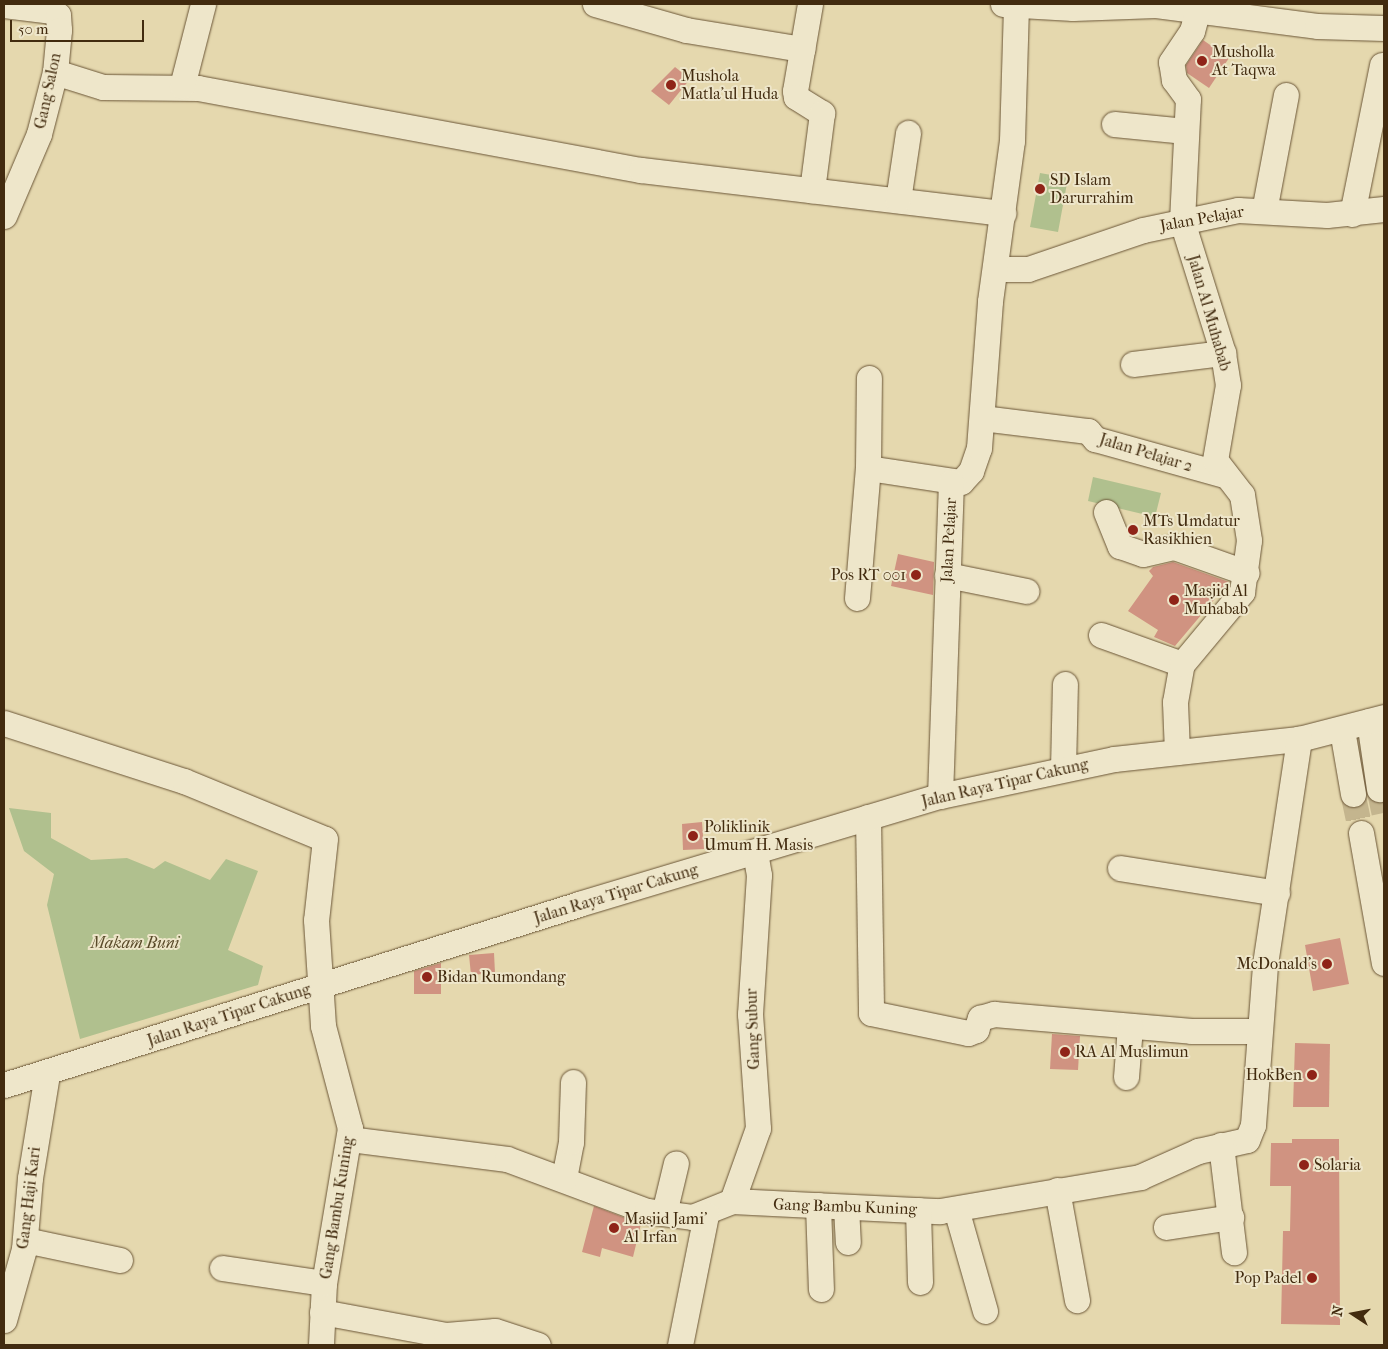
<!DOCTYPE html>
<html>
<head>
<meta charset="utf-8">
<style>
  body { margin:0 }
  #map { position:relative; width:1388px; height:1349px; overflow:hidden; background:#e5d8ae; font-family:"IM FELL French Canon",serif }
  div>[style] { position:absolute }
  .green>* { inset:0; background:#b0c08e }
  .building>* { inset:0; background:#d09381 }
  .minor-tunnel>* { height:25px; margin-top:-12.5px; transform-origin:0; background:repeating-linear-gradient(90deg,#c4b58e 0 25px,transparent 0 37px) }
  .roads { filter:drop-shadow(0 0 1px #6b5637) drop-shadow(0 0 1px #6b5637) }
  .minor>* { height:25px; margin:-12.5px; padding:0 12.5px; transform-origin:12.5px; border-radius:12.5px; background:#eee6ca }
  .dots>* { width:14px; height:14px; translate:-50% -50%; box-sizing:border-box; border:2px solid #eee6ca; border-radius:50% }
  span { translate:-50% -50%; white-space:nowrap; text-align:center; line-height:1.15; -webkit-text-stroke:4px #eee6ca; paint-order:stroke }
  .poi-label { font-size:16px; color:#422b0f }
  .left { translate:0 -50%; text-align:left }
  .right { translate:-100% -50%; text-align:right }
  .street-label { font-size:16px; color:#422b0f }
  .park-label { font-size:16px; color:#584928; font-style:italic }
  .frame { position:absolute; inset:0; border:5px solid #422b0f; pointer-events:none }
  .north { position:absolute; left:1328px; top:1289px; width:50px; height:50px; -webkit-text-stroke:4px #eee6ca; paint-order:stroke; rotate:281deg; font-size:14px; font-weight:700; line-height:20px; text-align:center; color:#422b0f }
  .north::after { content:''; display:block; margin:auto; width:18px; height:22px; background:#422b0f; clip-path:polygon(50% 0,100% 100%,50% 72%,0 100%) }
  .scale { position:absolute; left:10px; top:20px; width:134px; height:22px; box-sizing:border-box; border:2px solid #422b0f; border-top:0; padding-left:6px; font-size:15px; line-height:18px; white-space:nowrap; color:#422b0f; -webkit-text-stroke:4px #eee6ca; paint-order:stroke }
</style>
</head>
<body>
<div id="map">
  <div class="green">
    <i style="clip-path:polygon(1040px 173px,1068px 178px,1058px 232px,1030px 227px)"></i>
    <i style="clip-path:polygon(1093px 477px,1161px 493px,1155px 517px,1088px 501px)"></i>
    <i style="clip-path:polygon(9px 808px,51px 813px,51px 838px,91px 860px,127px 858px,154px 869px,165px 861px,210px 880px,226px 859px,258px 871px,228px 950px,263px 966px,258px 985px,80px 1039px,47px 905px,54px 874px,24px 851px)"></i>
  </div>
  <div class="building">
    <i style="clip-path:polygon(1203px 40px,1229px 58px,1209px 88px,1187px 73px,1186px 65px)"></i>
    <i style="clip-path:polygon(675px 67px,690px 79px,669px 105px,651px 91px)"></i>
    <i style="clip-path:polygon(898px 554px,934px 562px,933px 595px,891px 586px)"></i>
    <i style="clip-path:polygon(1173px 562px,1229px 582px,1175px 646px,1154px 637px,1158px 630px,1128px 611px,1153px 576px,1149px 571px,1153px 567px)"></i>
    <i style="clip-path:polygon(702px 822px,704px 849px,683px 850px,682px 824px)"></i>
    <i style="clip-path:polygon(1340px 938px,1349px 984px,1313px 991px,1305px 945px)"></i>
    <i style="clip-path:polygon(494px 953px,495px 973px,471px 975px,469px 955px)"></i>
    <i style="clip-path:polygon(441px 963px,441px 994px,414px 994px,414px 971px)"></i>
    <i style="clip-path:polygon(1052px 1034px,1080px 1036px,1078px 1070px,1050px 1069px)"></i>
    <i style="clip-path:polygon(1295px 1043px,1330px 1044px,1329px 1107px,1293px 1107px)"></i>
    <i style="clip-path:polygon(1292px 1139px,1339px 1139px,1340px 1325px,1281px 1324px,1283px 1231px,1290px 1231px,1291px 1186px,1270px 1186px,1271px 1143px,1292px 1143px)"></i>
    <i style="clip-path:polygon(594px 1206px,641px 1224px,633px 1257px,602px 1248px,600px 1257px,582px 1252px)"></i>
  </div>
  <div class="minor-tunnel">
    <i style="left:1379px;top:789px;width:24px;rotate:78deg"></i>
    <i style="left:1353px;top:794px;width:40px;rotate:78deg"></i>
  </div>
  <div class="roads">
    <div class="minor">
      <i style="left:595px;top:4px;width:95px;rotate:15.9deg"></i>
      <i style="left:686px;top:30px;width:118px;rotate:9.3deg"></i>
      <i style="left:810px;top:4px;width:88px;rotate:99.8deg"></i>
      <i style="left:795px;top:91px;width:6px;rotate:81deg"></i>
      <i style="left:796px;top:97px;width:31px;rotate:32deg"></i>
      <i style="left:822px;top:113px;width:78px;rotate:97.4deg"></i>
      <i style="left:1003px;top:4px;width:70px;rotate:3.3deg"></i>
      <i style="left:1073px;top:8px;width:83px;rotate:-2.1deg"></i>
      <i style="left:1156px;top:5px;width:162px;rotate:7.4deg"></i>
      <i style="left:1317px;top:26px;width:67px;rotate:1.7deg"></i>
      <i style="left:4px;top:5px;width:47px;rotate:7.3deg"></i>
      <i style="left:51px;top:11px;width:8px;rotate:30deg"></i>
      <i style="left:58px;top:15px;width:15px;rotate:86deg"></i>
      <i style="left:59px;top:30px;width:42px;rotate:95.4deg"></i>
      <i style="left:55px;top:72px;width:64px;rotate:104.5deg"></i>
      <i style="left:39px;top:134px;width:89px;rotate:113.1deg"></i>
      <i style="left:55px;top:72px;width:50px;rotate:17.4deg"></i>
      <i style="left:103px;top:87px;width:95px;rotate:0.6deg"></i>
      <i style="left:198px;top:88px;width:451px;rotate:10.5deg"></i>
      <i style="left:641px;top:170px;width:365px;rotate:6.8deg"></i>
      <i style="left:182px;top:86px;width:85px;rotate:-75.6deg"></i>
      <i style="left:1114px;top:124px;width:72px;rotate:5.6deg"></i>
      <i style="left:898px;top:200px;width:68px;rotate:-81.5deg"></i>
      <i style="left:1264px;top:211px;width:118px;rotate:-79.3deg"></i>
      <i style="left:1352px;top:214px;width:152px;rotate:-78.6deg"></i>
      <i style="left:995px;top:269px;width:33px"></i>
      <i style="left:1028px;top:269px;width:121px;rotate:-18.7deg"></i>
      <i style="left:1143px;top:230px;width:97px;rotate:-11.9deg"></i>
      <i style="left:1238px;top:210px;width:89px;rotate:3.2deg"></i>
      <i style="left:1327px;top:215px;width:57px;rotate:-6deg"></i>
      <i style="left:1133px;top:364px;width:91px;rotate:-7deg"></i>
      <i style="left:982px;top:418px;width:107px;rotate:7deg"></i>
      <i style="left:1088px;top:431px;width:11px;rotate:49deg"></i>
      <i style="left:1095px;top:439px;width:134px;rotate:15.6deg"></i>
      <i style="left:868px;top:468px;width:90px;rotate:-89.4deg"></i>
      <i style="left:1106px;top:512px;width:37px;rotate:68deg"></i>
      <i style="left:1120px;top:546px;width:24px;rotate:19deg"></i>
      <i style="left:1143px;top:554px;width:32px;rotate:-13deg"></i>
      <i style="left:1174px;top:547px;width:77px;rotate:19.6deg"></i>
      <i style="left:947px;top:575px;width:81px;rotate:11.4deg"></i>
      <i style="left:857px;top:598px;width:130px;rotate:-85.2deg"></i>
      <i style="left:868px;top:468px;width:94px;rotate:8.6deg"></i>
      <i style="left:961px;top:482px;width:15px;rotate:-48deg"></i>
      <i style="left:971px;top:471px;width:24px;rotate:-71deg"></i>
      <i style="left:979px;top:448px;width:147px;rotate:-85.7deg"></i>
      <i style="left:990px;top:301px;width:162px;rotate:-82.2deg"></i>
      <i style="left:1012px;top:141px;width:135px;rotate:-88.3deg"></i>
      <i style="left:1101px;top:635px;width:86px;rotate:19.7deg"></i>
      <i style="left:1369px;top:721px;width:69px;rotate:81.6deg"></i>
      <i style="left:4px;top:723px;width:189px;rotate:17.9deg"></i>
      <i style="left:184px;top:781px;width:152px;rotate:22.4deg"></i>
      <i style="left:325px;top:839px;width:81px;rotate:96.3deg"></i>
      <i style="left:316px;top:920px;width:106px;rotate:86.2deg"></i>
      <i style="left:323px;top:1026px;width:106px;rotate:75.2deg"></i>
      <i style="left:350px;top:1128px;width:157px;rotate:99.5deg"></i>
      <i style="left:324px;top:1283px;width:62px;rotate:92.8deg"></i>
      <i style="left:1342px;top:730px;width:65px;rotate:80.2deg"></i>
      <i style="left:1177px;top:752px;width:50px;rotate:-92.3deg"></i>
      <i style="left:1175px;top:702px;width:39px;rotate:-80deg"></i>
      <i style="left:1182px;top:664px;width:94px;rotate:-50.2deg"></i>
      <i style="left:1242px;top:592px;width:52px;rotate:-82.3deg"></i>
      <i style="left:1249px;top:540px;width:46px;rotate:-98.8deg"></i>
      <i style="left:1242px;top:495px;width:44px;rotate:-127.6deg"></i>
      <i style="left:1215px;top:460px;width:76px;rotate:-80.2deg"></i>
      <i style="left:1228px;top:385px;width:32px;rotate:-99deg"></i>
      <i style="left:1223px;top:353px;width:138px;rotate:-107.3deg"></i>
      <i style="left:1182px;top:221px;width:122px;rotate:-87.2deg"></i>
      <i style="left:1188px;top:99px;width:24px;rotate:-126deg"></i>
      <i style="left:1174px;top:80px;width:18px;rotate:-99deg"></i>
      <i style="left:1171px;top:62px;width:37px;rotate:-56deg"></i>
      <i style="left:1192px;top:31px;width:28px;rotate:-75deg"></i>
      <i style="left:1063px;top:769px;width:85px;rotate:-88.7deg"></i>
      <i style="left:940px;top:796px;width:314px;rotate:-88deg"></i>
      <i style="left:868px;top:817px;width:196px;rotate:89.1deg"></i>
      <i style="left:871px;top:1013px;width:99px;rotate:11.7deg"></i>
      <i style="left:968px;top:1033px;width:9px;rotate:-21deg"></i>
      <i style="left:976px;top:1030px;width:13px;rotate:-72deg"></i>
      <i style="left:980px;top:1018px;width:15px;rotate:-16deg"></i>
      <i style="left:994px;top:1014px;width:198px;rotate:4.9deg"></i>
      <i style="left:1191px;top:1031px;width:66px"></i>
      <i style="left:1361px;top:833px;width:132px;rotate:80deg"></i>
      <i style="left:1120px;top:868px;width:159px;rotate:9deg"></i>
      <i style="left:1126px;top:1077px;width:51px;rotate:-85.5deg"></i>
      <i style="left:4px;top:1085px;width:603px;rotate:-17.47deg"></i>
      <i style="left:579px;top:904px;width:377px;rotate:-16.7deg"></i>
      <i style="left:940px;top:796px;width:178px;rotate:-12deg"></i>
      <i style="left:1114px;top:759px;width:186px;rotate:-6.2deg"></i>
      <i style="left:1299px;top:739px;width:88px;rotate:-14.5deg"></i>
      <i style="left:349px;top:1139px;width:159px;rotate:7.2deg"></i>
      <i style="left:507px;top:1159px;width:149px;rotate:20.4deg"></i>
      <i style="left:647px;top:1211px;width:45px;rotate:7.6deg"></i>
      <i style="left:692px;top:1217px;width:43px;rotate:-21.8deg"></i>
      <i style="left:732px;top:1201px;width:208px;rotate:2.8deg"></i>
      <i style="left:940px;top:1211px;width:203px;rotate:-9.6deg"></i>
      <i style="left:1140px;top:1177px;width:64px;rotate:-24.1deg"></i>
      <i style="left:1198px;top:1151px;width:50px;rotate:-12.7deg"></i>
      <i style="left:1247px;top:1140px;width:16px;rotate:-68deg"></i>
      <i style="left:1253px;top:1125px;width:161px;rotate:-85.7deg"></i>
      <i style="left:1265px;top:964px;width:228px;rotate:-81.4deg"></i>
      <i style="left:1221px;top:1145px;width:108px;rotate:83.1deg"></i>
      <i style="left:564px;top:1178px;width:37px;rotate:-79deg"></i>
      <i style="left:571px;top:1142px;width:60px;rotate:-88.1deg"></i>
      <i style="left:1057px;top:1190px;width:112px;rotate:79.7deg"></i>
      <i style="left:732px;top:1201px;width:77px;rotate:-70.4deg"></i>
      <i style="left:758px;top:1128px;width:114px;rotate:-94deg"></i>
      <i style="left:750px;top:1014px;width:139px;rotate:-86.3deg"></i>
      <i style="left:759px;top:875px;width:22px;rotate:-100deg"></i>
      <i style="left:818px;top:1205px;width:84px;rotate:88deg"></i>
      <i style="left:846px;top:1207px;width:35px;rotate:87deg"></i>
      <i style="left:956px;top:1209px;width:106px;rotate:74.1deg"></i>
      <i style="left:918px;top:1210px;width:72px;rotate:88.4deg"></i>
      <i style="left:664px;top:1213px;width:51px;rotate:-76.5deg"></i>
      <i style="left:1166px;top:1227px;width:66px;rotate:-8.7deg"></i>
      <i style="left:25px;top:1240px;width:97px;rotate:11.9deg"></i>
      <i style="left:222px;top:1268px;width:103px;rotate:8.4deg"></i>
      <i style="left:322px;top:1312px;width:126px;rotate:10.5deg"></i>
      <i style="left:446px;top:1335px;width:49px;rotate:-4.7deg"></i>
      <i style="left:495px;top:1331px;width:45px;rotate:18deg"></i>
      <i style="left:4px;top:1320px;width:74px;rotate:-74.3deg"></i>
      <i style="left:24px;top:1249px;width:71px;rotate:-85.2deg"></i>
      <i style="left:30px;top:1178px;width:105px;rotate:-80.7deg"></i>
      <i style="left:680px;top:1345px;width:133px;rotate:-78.7deg"></i>
    </div>
  </div>
  <div class="dots">
    <i style="left:1202px;top:61px;background:#8f2418"></i>
    <i style="left:671px;top:85px;background:#8f2418"></i>
    <i style="left:1040px;top:189px;background:#8f2418"></i>
    <i style="left:1133px;top:530px;background:#8f2418"></i>
    <i style="left:916px;top:575px;background:#8f2418"></i>
    <i style="left:1174px;top:600px;background:#8f2418"></i>
    <i style="left:693px;top:836px;background:#8f2418"></i>
    <i style="left:1327px;top:964px;background:#8f2418"></i>
    <i style="left:427px;top:977px;background:#8f2418"></i>
    <i style="left:1065px;top:1052px;background:#8f2418"></i>
    <i style="left:1312px;top:1075px;background:#8f2418"></i>
    <i style="left:1304px;top:1165px;background:#8f2418"></i>
    <i style="left:614px;top:1228px;background:#8f2418"></i>
    <i style="left:1312px;top:1278px;background:#8f2418"></i>
  </div>
  <div class="poi-label">
    <span class="left" style="left:1212px;top:61px">Musholla<br>At Taqwa</span>
    <span class="left" style="left:681px;top:85px">Mushola<br>Matla'ul Huda</span>
    <span class="left" style="left:1050px;top:189px">SD Islam<br>Darurrahim</span>
    <span class="left" style="left:1143px;top:530px">MTs Umdatur<br>Rasikhien</span>
    <span class="right" style="left:906px;top:575px">Pos RT 001</span>
    <span class="left" style="left:1184px;top:600px">Masjid Al<br>Muhabab</span>
    <span class="left" style="left:704px;top:836px">Poliklinik<br>Umum H. Masis</span>
    <span class="right" style="left:1317px;top:964px">McDonald's</span>
    <span class="left" style="left:437px;top:977px">Bidan Rumondang</span>
    <span class="left" style="left:1075px;top:1052px">RA Al Muslimun</span>
    <span class="right" style="left:1302px;top:1075px">HokBen</span>
    <span class="left" style="left:1314px;top:1165px">Solaria</span>
    <span class="left" style="left:624px;top:1228px">Masjid Jami'<br>Al Irfan</span>
    <span class="right" style="left:1302px;top:1278px">Pop Padel</span>
  </div>
  <div class="street-label">
    <span style="left:48px;top:91px;rotate:-78deg">Gang Salon</span>
    <span style="left:1202px;top:219px;rotate:-10deg">Jalan Pelajar</span>
    <span style="left:1209px;top:313px;rotate:74deg">Jalan Al Muhabab</span>
    <span style="left:1146px;top:453px;rotate:17deg">Jalan Pelajar 2</span>
    <span style="left:949px;top:540px;rotate:-87deg">Jalan Pelajar</span>
    <span style="left:1005px;top:783px;rotate:-13deg">Jalan Raya Tipar Cakung</span>
    <span style="left:616px;top:894px;rotate:-17deg">Jalan Raya Tipar Cakung</span>
    <span style="left:229px;top:1015px;rotate:-18deg">Jalan Raya Tipar Cakung</span>
    <span style="left:753px;top:1029px;rotate:-92deg">Gang Subur</span>
    <span style="left:29px;top:1198px;rotate:-83deg">Gang Haji Kari</span>
    <span style="left:845px;top:1207px;rotate:2deg">Gang Bambu Kuning</span>
    <span style="left:337px;top:1208px;rotate:-81deg">Gang Bambu Kuning</span>
  </div>
  <div class="park-label">
    <span style="left:135px;top:943px">Makam Buni</span>
  </div>
  <div class="frame"></div>
  <div class="north">N</div>
  <div class="scale">50 m</div>
</div>
</body>
</html>
